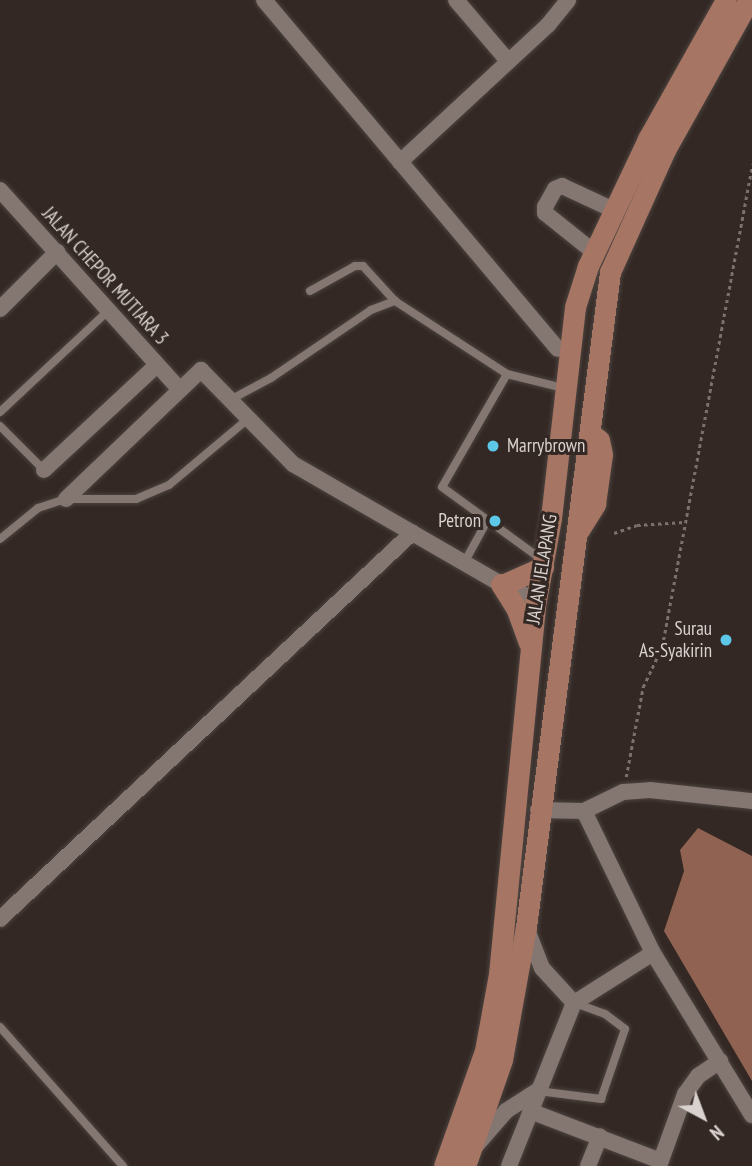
<!DOCTYPE html>
<html>
<head>
<meta charset="utf-8">
<style>
  body { margin:0 }
  #map { position:relative; width:752px; height:1166px; overflow:hidden; background:#332824; font-family:"PT Sans Narrow",sans-serif }
  div>[style] { position:absolute }
  .water>* { inset:0; background:#906251 }
  .path>* { height:2.5px; margin-top:-1.25px; transform-origin:0; background:repeating-linear-gradient(90deg,#7a716d 0 3.5px,transparent 0 7px) }
  .roads { filter:drop-shadow(0 0 2px #4c433f) drop-shadow(0 0 2px #4c433f) }
  .lane>* { height:8px; margin:-4px; padding:0 4px; transform-origin:4px; border-radius:4px; background:#847671 }
  .street>* { height:16px; margin:-8px; padding:0 8px; transform-origin:8px; border-radius:8px; background:#847671 }
  .primary>* { height:21px; margin:-10.5px; padding:0 10.5px; transform-origin:10.5px; border-radius:10.5px; background:#a77563 }
  .dots>* { width:19px; height:19px; translate:-50% -50%; box-sizing:border-box; border:4px solid #332824; border-radius:50% }
  span { translate:-50% -50%; white-space:nowrap; text-align:center; line-height:1.15; -webkit-text-stroke:6px #332824; paint-order:stroke }
  .street-label { font-size:19px; color:#d9d2cf }
  .poi-label { font-size:19px; color:#d9d2cf }
  .left { translate:0 -50%; text-align:left }
  .right { translate:-100% -50%; text-align:right }
  .north { position:absolute; left:668px; top:1082px; width:70px; height:70px; -webkit-text-stroke:5px #332824; paint-order:stroke; rotate:139deg; font-size:19px; font-weight:700; line-height:28px; text-align:center; color:#d9d2cf }
  .north::after { content:''; display:block; margin:auto; width:24px; height:32px; background:#d9d2cf; clip-path:polygon(50% 0,100% 100%,50% 72%,0 100%) }
</style>
</head>
<body>
<div id="map">
  <div class="water">
    <i style="clip-path:polygon(698px 828px,752px 856px,752px 1081px,664px 931px,684px 871px,680px 850px)"></i>
  </div>
  <div class="path">
    <i style="left:614px;top:533px;width:24px;rotate:-19deg"></i>
    <i style="left:637px;top:525px;width:47px;rotate:-3.7deg"></i>
    <i style="left:626px;top:777px;width:92px;rotate:-79.3deg"></i>
    <i style="left:643px;top:687px;width:44px;rotate:-64.6deg"></i>
    <i style="left:662px;top:647px;width:491px;rotate:-79.4deg"></i>
  </div>
  <div class="roads">
    <div class="lane">
      <i style="left:310px;top:291px;width:51px;rotate:-29.1deg"></i>
      <i style="left:355px;top:266px;width:8px"></i>
      <i style="left:363px;top:266px;width:47px;rotate:47.6deg"></i>
      <i style="left:507px;top:374px;width:130px;rotate:119.9deg"></i>
      <i style="left:442px;top:487px;width:122px;rotate:36deg"></i>
      <i style="left:230px;top:400px;width:47px;rotate:-28.2deg"></i>
      <i style="left:271px;top:378px;width:121px;rotate:-34.2deg"></i>
      <i style="left:371px;top:310px;width:26px;rotate:-21deg"></i>
      <i style="left:395px;top:301px;width:134px;rotate:33.1deg"></i>
      <i style="left:507px;top:374px;width:49px;rotate:14deg"></i>
      <i style="left:0;top:412px;width:148px;rotate:-43.1deg"></i>
      <i style="left:0;top:426px;width:62px;rotate:45deg"></i>
      <i style="left:0;top:539px;width:49px;rotate:-39.2deg"></i>
      <i style="left:38px;top:508px;width:29px;rotate:-18deg"></i>
      <i style="left:66px;top:499px;width:70px"></i>
      <i style="left:136px;top:499px;width:36px;rotate:-23deg"></i>
      <i style="left:169px;top:485px;width:103px;rotate:-39.9deg"></i>
      <i style="left:464px;top:563px;width:46px;rotate:-61.2deg"></i>
      <i style="left:0;top:1027px;width:186px;rotate:48.5deg"></i>
      <i style="left:538px;top:1091px;width:64px;rotate:7.2deg"></i>
      <i style="left:601px;top:1099px;width:74px;rotate:-71.1deg"></i>
      <i style="left:625px;top:1029px;width:25px;rotate:-143deg"></i>
      <i style="left:605px;top:1014px;width:33px;rotate:-160deg"></i>
    </div>
    <div class="street">
      <i style="left:264px;top:0;width:456px;rotate:49.9deg"></i>
      <i style="left:456px;top:0;width:79px;rotate:49.6deg"></i>
      <i style="left:400px;top:162px;width:202px;rotate:-42.8deg"></i>
      <i style="left:548px;top:25px;width:32px;rotate:-51deg"></i>
      <i style="left:0;top:190px;width:268px;rotate:48deg"></i>
      <i style="left:595px;top:253px;width:64px;rotate:-141.3deg"></i>
      <i style="left:545px;top:213px;width:6px;rotate:-90deg"></i>
      <i style="left:545px;top:207px;width:21px;rotate:-61deg"></i>
      <i style="left:555px;top:189px;width:8px;rotate:-23deg"></i>
      <i style="left:562px;top:186px;width:57px;rotate:24.8deg"></i>
      <i style="left:0;top:309px;width:81px;rotate:-45deg"></i>
      <i style="left:44px;top:470px;width:154px;rotate:-42.9deg"></i>
      <i style="left:66px;top:499px;width:187px;rotate:-43.7deg"></i>
      <i style="left:201px;top:370px;width:132px;rotate:45.6deg"></i>
      <i style="left:293px;top:464px;width:240px;rotate:30deg"></i>
      <i style="left:501px;top:584px;width:38px;rotate:25deg"></i>
      <i style="left:538px;top:810px;width:46px;rotate:1.2deg"></i>
      <i style="left:584px;top:811px;width:43px;rotate:-26deg"></i>
      <i style="left:623px;top:792px;width:27px;rotate:-4deg"></i>
      <i style="left:650px;top:790px;width:103px;rotate:6.2deg"></i>
      <i style="left:584px;top:811px;width:158px;rotate:64.1deg"></i>
      <i style="left:653px;top:953px;width:190px;rotate:58.6deg"></i>
      <i style="left:0;top:919px;width:565px;rotate:-43.13deg"></i>
      <i style="left:526px;top:927px;width:44px;rotate:68.7deg"></i>
      <i style="left:542px;top:968px;width:47px;rotate:47.6deg"></i>
      <i style="left:530px;top:1111px;width:140px;rotate:20.9deg"></i>
      <i style="left:474px;top:1148px;width:49px;rotate:-49.1deg"></i>
      <i style="left:506px;top:1111px;width:37px;rotate:-33deg"></i>
      <i style="left:509px;top:1166px;width:175px;rotate:-68.3deg"></i>
      <i style="left:574px;top:1003px;width:93px;rotate:-32.3deg"></i>
      <i style="left:588px;top:1166px;width:32px;rotate:-68deg"></i>
      <i style="left:659px;top:1166px;width:77px;rotate:-70.1deg"></i>
      <i style="left:685px;top:1094px;width:22px;rotate:-54deg"></i>
      <i style="left:698px;top:1076px;width:27px;rotate:-34deg"></i>
    </div>
    <div class="primary">
      <i style="left:579px;top:530px;width:31px;rotate:-58deg"></i>
      <i style="left:595px;top:504px;width:50px;rotate:-82deg"></i>
      <i style="left:602px;top:454px;width:14px;rotate:-102deg"></i>
      <i style="left:599px;top:440px;width:11px;rotate:-142deg"></i>
      <i style="left:501px;top:584px;width:31px;rotate:58deg"></i>
      <i style="left:517px;top:610px;width:35px;rotate:70deg"></i>
      <i style="left:502px;top:585px;width:45px;rotate:-23.7deg"></i>
      <i style="left:444px;top:1166px;width:122px;rotate:-70.4deg"></i>
      <i style="left:485px;top:1051px;width:78px;rotate:-79.7deg"></i>
      <i style="left:499px;top:974px;width:376px;rotate:-84.4deg"></i>
      <i style="left:536px;top:600px;width:83px;rotate:-79.6deg"></i>
      <i style="left:551px;top:518px;width:212px;rotate:-83.5deg"></i>
      <i style="left:575px;top:307px;width:43px;rotate:-72.4deg"></i>
      <i style="left:588px;top:266px;width:140px;rotate:-64.7deg"></i>
      <i style="left:648px;top:139px;width:159px;rotate:-60.7deg"></i>
      <i style="left:465px;top:1166px;width:112px;rotate:-70.8deg"></i>
      <i style="left:502px;top:1060px;width:135px;rotate:-79.8deg"></i>
      <i style="left:526px;top:927px;width:660px;rotate:-82.69deg"></i>
      <i style="left:610px;top:272px;width:134px;rotate:-65.7deg"></i>
      <i style="left:665px;top:150px;width:172px;rotate:-60.8deg"></i>
    </div>
  </div>
  <div class="dots">
    <i style="left:493px;top:446px;background:#5dc7e8"></i>
    <i style="left:495px;top:521px;background:#5dc7e8"></i>
    <i style="left:726px;top:640px;background:#5dc7e8"></i>
  </div>
  <div class="street-label">
    <span style="left:105px;top:276px;rotate:48deg">JALAN CHEPOR MUTIARA 3</span>
    <span style="left:542px;top:569px;rotate:-81deg">JALAN JELAPANG</span>
  </div>
  <div class="poi-label">
    <span class="left" style="left:507px;top:446px">Marrybrown</span>
    <span class="right" style="left:481px;top:521px">Petron</span>
    <span class="right" style="left:712px;top:640px">Surau<br>As-Syakirin</span>
  </div>
  <div class="north">N</div>
</div>
</body>
</html>
